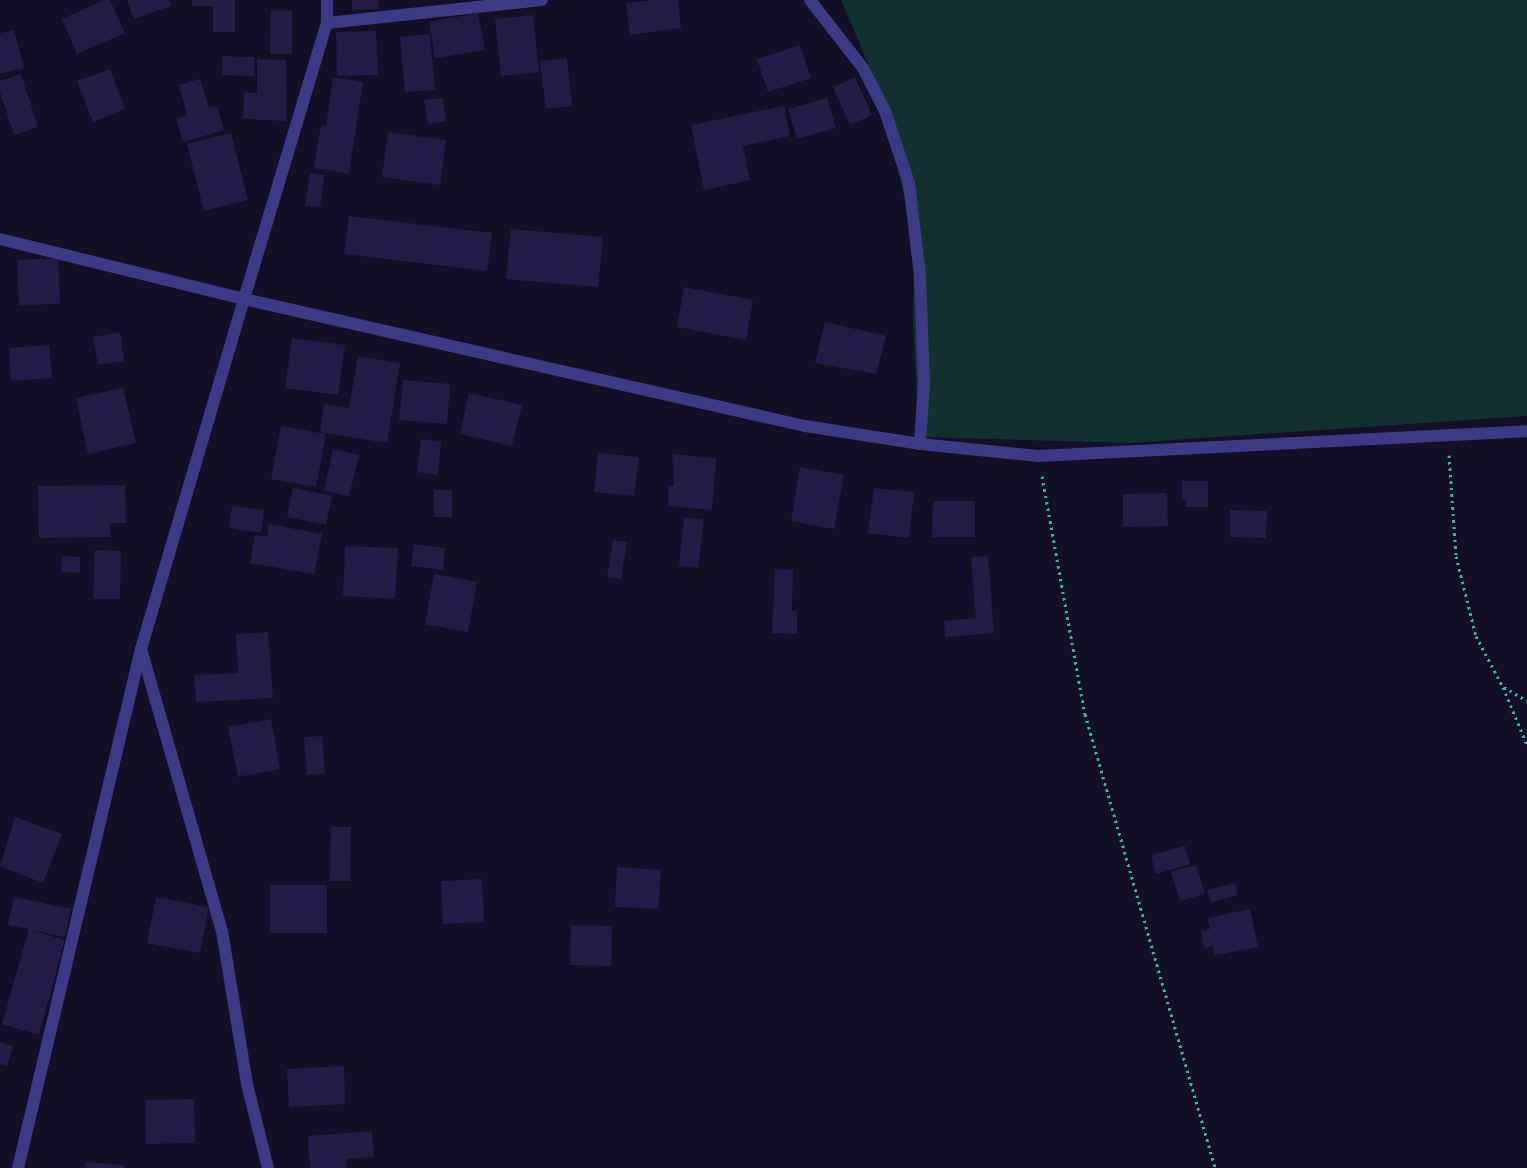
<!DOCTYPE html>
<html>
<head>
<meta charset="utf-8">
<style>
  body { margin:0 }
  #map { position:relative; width:1527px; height:1168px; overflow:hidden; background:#130f26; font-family:Raleway,sans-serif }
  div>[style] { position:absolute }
  .green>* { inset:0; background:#12302f }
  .building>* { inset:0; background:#241b47 }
  .path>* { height:3px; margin-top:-1.5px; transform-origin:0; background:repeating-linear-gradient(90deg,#2fb8b0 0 2.5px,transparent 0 6.5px) }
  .minor>* { height:12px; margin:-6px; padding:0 6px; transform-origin:6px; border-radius:6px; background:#3d3a85 }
  .tertiary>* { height:12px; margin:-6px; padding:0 6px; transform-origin:6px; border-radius:6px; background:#3d3a85 }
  span { translate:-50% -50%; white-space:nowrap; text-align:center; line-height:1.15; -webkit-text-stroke:4px #130f26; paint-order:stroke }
</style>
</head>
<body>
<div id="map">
  <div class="green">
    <i style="clip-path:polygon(841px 0,1527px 0,1527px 416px,1129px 443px,919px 437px,913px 324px,914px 237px,877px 84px)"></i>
  </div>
  <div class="building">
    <i style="clip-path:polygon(104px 0,110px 0,125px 33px,77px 54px,62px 19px)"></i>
    <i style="clip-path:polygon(127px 0,169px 0,171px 6px,134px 19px)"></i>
    <i style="clip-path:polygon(192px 0,235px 0,235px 32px,213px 32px,213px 6px,192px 6px)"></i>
    <i style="clip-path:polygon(352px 0,378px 0,379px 9px,352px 10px)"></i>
    <i style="clip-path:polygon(653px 0,678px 0,681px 28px,630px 35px,626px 3px)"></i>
    <i style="clip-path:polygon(271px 10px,292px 11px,292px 54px,270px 54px)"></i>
    <i style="clip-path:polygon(478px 13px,485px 50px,435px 58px,429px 22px)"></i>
    <i style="clip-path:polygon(533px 15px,539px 72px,501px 76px,495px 19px)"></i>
    <i style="clip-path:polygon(14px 30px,24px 68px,0 74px,0 33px)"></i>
    <i style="clip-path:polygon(376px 31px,378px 75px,337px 76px,336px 32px)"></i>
    <i style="clip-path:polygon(430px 34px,435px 90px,405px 92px,400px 37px)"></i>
    <i style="clip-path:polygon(800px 45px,811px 78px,768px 92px,757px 59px)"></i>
    <i style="clip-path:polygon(223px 56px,254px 57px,254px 76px,222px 75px)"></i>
    <i style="clip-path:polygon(567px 58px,572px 106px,546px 109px,540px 61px)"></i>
    <i style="clip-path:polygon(257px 59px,286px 60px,287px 121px,243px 119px,244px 92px,257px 93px)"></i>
    <i style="clip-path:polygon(110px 69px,125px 109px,93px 122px,77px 81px)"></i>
    <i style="clip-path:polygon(21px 74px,38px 127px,14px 135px,0 92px,0 81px)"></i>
    <i style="clip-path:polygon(333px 77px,363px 82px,349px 174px,314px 168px,321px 125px,326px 126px)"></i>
    <i style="clip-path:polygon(855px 77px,872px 115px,850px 125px,833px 87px)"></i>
    <i style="clip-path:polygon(200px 79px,209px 108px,217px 106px,224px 130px,183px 142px,176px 118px,187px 115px,179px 85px)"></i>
    <i style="clip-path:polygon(443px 98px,446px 121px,428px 124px,424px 100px)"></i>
    <i style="clip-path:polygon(827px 98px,836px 128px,797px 139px,788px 109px)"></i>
    <i style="clip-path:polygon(784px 106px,790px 136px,743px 146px,750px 180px,704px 190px,691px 125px)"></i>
    <i style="clip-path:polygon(388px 132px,446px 140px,440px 185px,382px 177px)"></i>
    <i style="clip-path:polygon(231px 133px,248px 200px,204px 211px,187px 144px)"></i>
    <i style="clip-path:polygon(310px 173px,324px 175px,320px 207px,305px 206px)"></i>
    <i style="clip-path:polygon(349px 216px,492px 233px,487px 271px,344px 254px)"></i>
    <i style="clip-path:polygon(511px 229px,603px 237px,598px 287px,506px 279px)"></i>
    <i style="clip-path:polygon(58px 258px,60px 304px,19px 305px,17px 260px)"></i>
    <i style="clip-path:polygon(684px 287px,753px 300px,746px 340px,677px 327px)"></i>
    <i style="clip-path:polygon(825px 322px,886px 336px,876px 374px,815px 363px)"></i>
    <i style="clip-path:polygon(120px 332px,124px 361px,98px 365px,93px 337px)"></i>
    <i style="clip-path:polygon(292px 338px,345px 345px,338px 395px,285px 388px)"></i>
    <i style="clip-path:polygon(49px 345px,52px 378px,11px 381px,9px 348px)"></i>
    <i style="clip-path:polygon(358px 356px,400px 363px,387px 443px,320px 432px,324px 404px,349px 408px)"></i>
    <i style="clip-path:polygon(403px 380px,450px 384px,447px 424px,399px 420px)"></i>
    <i style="clip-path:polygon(123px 388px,136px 443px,88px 454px,76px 398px)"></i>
    <i style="clip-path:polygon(469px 393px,522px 405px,512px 446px,460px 434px)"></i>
    <i style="clip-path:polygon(281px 426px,326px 434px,316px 487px,271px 479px)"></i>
    <i style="clip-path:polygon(421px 439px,441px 441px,438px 475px,417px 472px)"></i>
    <i style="clip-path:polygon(333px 449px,359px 455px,349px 496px,324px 491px)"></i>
    <i style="clip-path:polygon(598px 453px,639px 457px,634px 496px,594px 492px)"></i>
    <i style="clip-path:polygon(672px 454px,716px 458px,712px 510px,668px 506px,669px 486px,674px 486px)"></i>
    <i style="clip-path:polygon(800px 467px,844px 475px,834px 529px,791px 521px)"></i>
    <i style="clip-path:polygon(1182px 481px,1208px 481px,1208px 507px,1186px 507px,1186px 499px,1182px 499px)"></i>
    <i style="clip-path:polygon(125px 485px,126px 523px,110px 523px,110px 537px,39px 538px,38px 486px)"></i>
    <i style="clip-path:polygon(293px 488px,332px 496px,326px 525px,287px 517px)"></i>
    <i style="clip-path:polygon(874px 488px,914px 492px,909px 538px,868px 533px)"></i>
    <i style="clip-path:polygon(434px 490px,452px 490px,452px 517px,434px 517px)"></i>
    <i style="clip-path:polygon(1167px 493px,1168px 526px,1123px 527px,1123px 494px)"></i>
    <i style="clip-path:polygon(933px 501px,975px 501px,975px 537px,932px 537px)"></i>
    <i style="clip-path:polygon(232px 506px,264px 510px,261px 533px,229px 528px)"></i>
    <i style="clip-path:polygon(1230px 510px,1267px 511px,1266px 538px,1230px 537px)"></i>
    <i style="clip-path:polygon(684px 517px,704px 520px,698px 568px,679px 566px)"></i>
    <i style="clip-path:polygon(269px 524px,322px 534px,314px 574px,250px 563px,255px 535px,267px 537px)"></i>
    <i style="clip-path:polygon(613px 540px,627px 542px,621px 579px,607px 577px)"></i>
    <i style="clip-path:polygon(414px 544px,445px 548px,443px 570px,411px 566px)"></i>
    <i style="clip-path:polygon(345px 546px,398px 548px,395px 599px,343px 596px)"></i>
    <i style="clip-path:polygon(95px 550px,121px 551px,120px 599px,93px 599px)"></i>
    <i style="clip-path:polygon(62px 556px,80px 557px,80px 573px,61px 572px)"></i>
    <i style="clip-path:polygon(988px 556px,994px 633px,945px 637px,944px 621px,976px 618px,971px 557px)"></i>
    <i style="clip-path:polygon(775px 569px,793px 570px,792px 611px,797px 611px,797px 634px,772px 633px)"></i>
    <i style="clip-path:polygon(434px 574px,477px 582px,468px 632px,425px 624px)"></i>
    <i style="clip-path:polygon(268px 632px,273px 698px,196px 702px,194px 675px,238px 673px,236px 634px)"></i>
    <i style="clip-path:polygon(271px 719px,280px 769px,238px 777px,228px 727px)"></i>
    <i style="clip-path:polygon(322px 736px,325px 774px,307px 775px,304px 737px)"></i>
    <i style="clip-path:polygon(15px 817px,62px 834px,43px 883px,0 866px)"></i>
    <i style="clip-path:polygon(331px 827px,351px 827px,350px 881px,330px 881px)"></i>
    <i style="clip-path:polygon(1185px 846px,1190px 864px,1156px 874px,1151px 855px)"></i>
    <i style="clip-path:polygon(1196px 865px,1205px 894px,1180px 901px,1171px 872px)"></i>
    <i style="clip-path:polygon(617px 867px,661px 870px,658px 909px,615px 907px)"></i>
    <i style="clip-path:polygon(482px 879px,484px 922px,443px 924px,441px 881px)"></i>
    <i style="clip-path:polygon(1235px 883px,1238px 895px,1211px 902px,1207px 890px)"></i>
    <i style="clip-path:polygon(270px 885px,327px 885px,327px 933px,270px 933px)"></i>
    <i style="clip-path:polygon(14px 897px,71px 909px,65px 937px,31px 930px,65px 940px,39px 1035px,2px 1024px,29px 929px,8px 925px)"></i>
    <i style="clip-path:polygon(156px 897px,209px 907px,200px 953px,147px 943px)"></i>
    <i style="clip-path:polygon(1250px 909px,1258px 947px,1215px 955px,1213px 946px,1204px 948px,1201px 931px,1210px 929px,1207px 918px)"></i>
    <i style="clip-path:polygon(571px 925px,612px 926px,611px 966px,570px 965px)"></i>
    <i style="clip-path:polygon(0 1042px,13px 1046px,7px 1066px,0 1064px)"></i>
    <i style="clip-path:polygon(344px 1066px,345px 1104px,289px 1107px,287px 1069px)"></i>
    <i style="clip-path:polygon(194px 1099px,195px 1143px,146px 1144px,145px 1100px)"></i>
    <i style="clip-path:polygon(372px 1131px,374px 1157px,346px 1159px,347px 1168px,310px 1168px,308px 1136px)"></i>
    <i style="clip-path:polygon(86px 1162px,124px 1165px,124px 1168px,85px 1168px)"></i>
  </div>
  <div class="path">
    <i style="left:1449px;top:455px;width:101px;rotate:86deg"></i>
    <i style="left:1456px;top:556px;width:82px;rotate:76deg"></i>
    <i style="left:1476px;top:636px;width:58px;rotate:62.1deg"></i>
    <i style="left:1503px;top:687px;width:63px;rotate:67.5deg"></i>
    <i style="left:1042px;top:476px;width:242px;rotate:79.8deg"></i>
    <i style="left:1085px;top:714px;width:472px;rotate:74deg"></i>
    <i style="left:1504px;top:687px;width:27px;rotate:31deg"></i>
  </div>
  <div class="minor">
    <i style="left:810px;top:0;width:86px;rotate:52.1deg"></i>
    <i style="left:863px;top:68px;width:48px;rotate:62.9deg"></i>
    <i style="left:885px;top:111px;width:76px;rotate:71.6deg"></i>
    <i style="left:909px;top:183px;width:93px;rotate:83.2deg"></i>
    <i style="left:920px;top:275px;width:108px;rotate:87.9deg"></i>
    <i style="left:924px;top:383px;width:61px;rotate:93.8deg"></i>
    <i style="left:327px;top:23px;width:216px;rotate:-6.1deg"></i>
    <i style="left:244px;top:299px;width:288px;rotate:-73.3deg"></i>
    <i style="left:327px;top:23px;width:23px;rotate:-90deg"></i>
    <i style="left:141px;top:649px;width:293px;rotate:74deg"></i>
    <i style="left:222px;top:931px;width:155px;rotate:80.7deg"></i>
    <i style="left:247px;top:1084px;width:87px;rotate:76deg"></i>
  </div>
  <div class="tertiary">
    <i style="left:0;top:239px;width:251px;rotate:13.8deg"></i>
    <i style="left:244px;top:299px;width:575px;rotate:12.76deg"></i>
    <i style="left:805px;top:426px;width:116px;rotate:8.9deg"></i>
    <i style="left:920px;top:444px;width:119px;rotate:5.8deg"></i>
    <i style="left:1038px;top:456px;width:490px;rotate:-2.9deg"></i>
    <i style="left:18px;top:1168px;width:533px;rotate:-76.67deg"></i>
    <i style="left:141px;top:649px;width:365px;rotate:-73.6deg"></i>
  </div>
</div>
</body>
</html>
